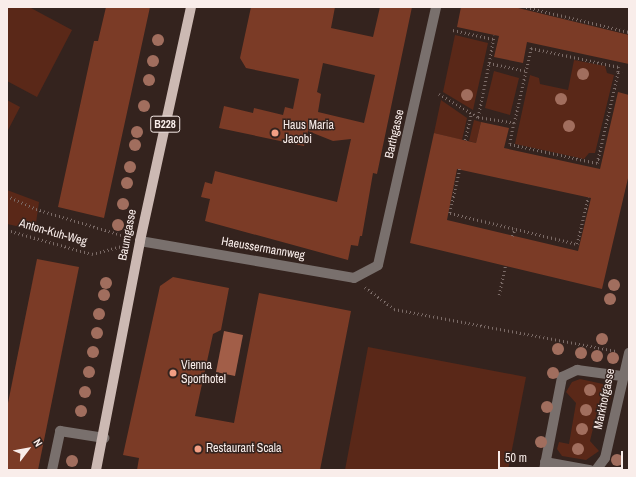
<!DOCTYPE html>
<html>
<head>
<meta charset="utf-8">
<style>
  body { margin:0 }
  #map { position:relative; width:636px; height:477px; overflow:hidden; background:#34231e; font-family:"Archivo Narrow",sans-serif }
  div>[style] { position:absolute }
  .green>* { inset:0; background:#5a2818 }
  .water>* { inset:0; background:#a25e48 }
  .building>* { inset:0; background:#7b3b26 }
  .path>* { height:2.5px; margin-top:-1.25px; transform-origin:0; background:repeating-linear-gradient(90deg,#7b6b67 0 1px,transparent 0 4px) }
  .minor>* { height:10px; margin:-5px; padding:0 5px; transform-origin:5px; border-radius:5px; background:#79706d }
  .major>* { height:10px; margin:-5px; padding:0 5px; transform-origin:5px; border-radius:5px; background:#ccb9b3 }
  .trees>* { width:12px; height:12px; margin:-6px; border-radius:50%; background:#a16e5e }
  .dots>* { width:11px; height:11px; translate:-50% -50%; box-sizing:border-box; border:2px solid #34231e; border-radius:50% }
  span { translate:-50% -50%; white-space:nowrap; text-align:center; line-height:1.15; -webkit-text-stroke:3px #34231e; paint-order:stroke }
  .shield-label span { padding:1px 3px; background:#34231e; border:1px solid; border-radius:3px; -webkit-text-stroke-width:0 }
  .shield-label { font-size:11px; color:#f9edea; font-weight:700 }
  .poi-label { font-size:12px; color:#f9edea }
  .left { translate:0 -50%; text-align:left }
  .street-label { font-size:12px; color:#f9edea }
  .frame { position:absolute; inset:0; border:8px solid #f9edea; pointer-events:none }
  .north { position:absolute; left:8px; top:429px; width:40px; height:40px; -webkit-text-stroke:3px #34231e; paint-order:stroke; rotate:58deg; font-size:11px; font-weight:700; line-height:16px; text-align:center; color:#f9edea }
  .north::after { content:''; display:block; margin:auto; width:14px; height:18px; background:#f9edea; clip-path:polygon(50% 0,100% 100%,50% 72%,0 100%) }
  .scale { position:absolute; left:498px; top:451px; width:125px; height:18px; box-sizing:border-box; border:2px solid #f9edea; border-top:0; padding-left:5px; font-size:12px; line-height:14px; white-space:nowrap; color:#f9edea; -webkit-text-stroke:3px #34231e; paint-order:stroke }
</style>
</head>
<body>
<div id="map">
  <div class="green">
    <i style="clip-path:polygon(7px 7px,29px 7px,72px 30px,37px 97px,7px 81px)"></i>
    <i style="clip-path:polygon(455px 35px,488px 43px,473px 110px,443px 92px)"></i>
    <i style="clip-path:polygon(574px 60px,605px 66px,607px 73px,614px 75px,595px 153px,589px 153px,584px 159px,515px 144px,530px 75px,539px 78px,540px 84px,568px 90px)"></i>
    <i style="clip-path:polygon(494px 71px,519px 78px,510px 115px,485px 108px)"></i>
    <i style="clip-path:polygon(7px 100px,20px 107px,7px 132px)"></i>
    <i style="clip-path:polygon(441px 100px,467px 118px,462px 140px,434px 133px)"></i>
    <i style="clip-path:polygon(474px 120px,481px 122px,476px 143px,469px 141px)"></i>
    <i style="clip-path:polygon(7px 190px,39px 202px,35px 230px,7px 224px)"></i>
    <i style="clip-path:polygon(368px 347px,526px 377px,508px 470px,345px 470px)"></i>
    <i style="clip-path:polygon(580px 379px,603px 384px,611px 396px,610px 400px,604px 396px,600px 399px,590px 441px,599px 451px,586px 460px,562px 456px,557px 449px,559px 442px,569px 444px,576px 403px,566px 392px,572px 382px)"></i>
  </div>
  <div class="water">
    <i style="clip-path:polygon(224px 331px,243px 335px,235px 376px,216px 372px)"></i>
  </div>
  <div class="building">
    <i style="clip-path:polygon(106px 7px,150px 7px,104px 218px,58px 207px,94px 41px,98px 41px)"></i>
    <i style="clip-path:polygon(evenodd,251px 7px,335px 7px,331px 28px,373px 37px,380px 7px,412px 7px,377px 174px,373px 173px,362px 236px,360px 236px,358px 246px,351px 245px,348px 260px,205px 221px,210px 199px,201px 197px,205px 182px,212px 184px,215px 171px,337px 202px,351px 139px,333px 141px,308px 131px,304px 146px,219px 128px,224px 106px,253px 113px,254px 108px,283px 115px,285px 107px,293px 109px,299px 79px,246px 68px,240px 58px,251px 7px,323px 63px,375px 75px,364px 123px,318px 112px,321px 94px,317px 92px,323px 63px)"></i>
    <i style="clip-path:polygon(461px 7px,514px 7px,629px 35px,629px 64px,527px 42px,523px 63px,494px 57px,499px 36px,457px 27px)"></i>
    <i style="clip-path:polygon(evenodd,618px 92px,629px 95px,629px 174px,602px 289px,410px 243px,434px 133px,476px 143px,481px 122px,509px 128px,504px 148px,600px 169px,618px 92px,457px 169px,591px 198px,578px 251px,447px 220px,457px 169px)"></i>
    <i style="clip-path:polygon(37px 259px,79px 267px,38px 470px,7px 470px,7px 408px)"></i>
    <i style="clip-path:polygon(173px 277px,229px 288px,221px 330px,213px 334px,195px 416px,234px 423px,259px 293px,351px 311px,320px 470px,137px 470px,139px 458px,123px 455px,160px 286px)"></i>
  </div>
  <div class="path">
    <i style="left:526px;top:7px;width:106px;rotate:13.6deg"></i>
    <i style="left:629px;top:32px;width:3px;rotate:108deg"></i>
    <i style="left:453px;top:30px;width:41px;rotate:12.7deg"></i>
    <i style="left:489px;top:63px;width:28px;rotate:-80deg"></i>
    <i style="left:439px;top:94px;width:45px;rotate:30.5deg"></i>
    <i style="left:478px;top:117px;width:36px;rotate:9deg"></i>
    <i style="left:514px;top:123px;width:77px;rotate:-77.2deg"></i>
    <i style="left:531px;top:48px;width:90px;rotate:12.2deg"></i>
    <i style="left:619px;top:67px;width:5px;rotate:101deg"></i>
    <i style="left:618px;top:72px;width:4px;rotate:14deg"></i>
    <i style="left:478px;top:117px;width:55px;rotate:-78.5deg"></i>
    <i style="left:489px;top:63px;width:38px;rotate:12deg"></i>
    <i style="left:514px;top:123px;width:21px;rotate:101deg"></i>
    <i style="left:510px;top:144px;width:89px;rotate:12.3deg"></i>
    <i style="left:597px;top:163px;width:93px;rotate:-77deg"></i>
    <i style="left:465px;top:140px;width:28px;rotate:-77deg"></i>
    <i style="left:598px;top:159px;width:4px;rotate:14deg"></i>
    <i style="left:460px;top:169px;width:45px;rotate:102.8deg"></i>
    <i style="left:450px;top:213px;width:131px;rotate:13.7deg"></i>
    <i style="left:577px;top:244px;width:48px;rotate:-76.8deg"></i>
    <i style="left:7px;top:196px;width:32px;rotate:24deg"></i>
    <i style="left:36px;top:209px;width:96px;rotate:16.9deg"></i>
    <i style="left:7px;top:230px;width:88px;rotate:15.8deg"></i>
    <i style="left:92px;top:254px;width:35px;rotate:-15deg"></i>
    <i style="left:512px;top:236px;width:8px;rotate:-67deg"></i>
    <i style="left:365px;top:287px;width:36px;rotate:37deg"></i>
    <i style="left:394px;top:309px;width:227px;rotate:10.7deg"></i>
    <i style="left:499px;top:295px;width:30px;rotate:-78deg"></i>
  </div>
  <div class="minor">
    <i style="left:140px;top:241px;width:217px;rotate:9.8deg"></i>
    <i style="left:354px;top:278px;width:27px;rotate:-28deg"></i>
    <i style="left:378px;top:265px;width:264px;rotate:-77.3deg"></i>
    <i style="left:545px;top:462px;width:46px;rotate:10.1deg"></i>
    <i style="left:52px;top:470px;width:40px;rotate:-78deg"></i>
    <i style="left:60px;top:431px;width:45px;rotate:9deg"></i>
    <i style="left:544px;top:470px;width:95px;rotate:-79deg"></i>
    <i style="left:562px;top:377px;width:17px;rotate:-25deg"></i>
    <i style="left:577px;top:370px;width:45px;rotate:7.6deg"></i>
    <i style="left:596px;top:470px;width:15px;rotate:-53deg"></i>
    <i style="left:605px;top:458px;width:108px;rotate:-77.1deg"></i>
  </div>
  <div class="major">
    <i style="left:96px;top:470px;width:233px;rotate:-79.1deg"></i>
    <i style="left:140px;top:241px;width:239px;rotate:-77.7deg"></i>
  </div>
  <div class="trees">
    <i style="left:158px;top:40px"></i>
    <i style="left:153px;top:61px"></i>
    <i style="left:583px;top:74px"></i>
    <i style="left:149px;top:80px"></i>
    <i style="left:467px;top:95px"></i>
    <i style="left:561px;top:99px"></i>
    <i style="left:144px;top:106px"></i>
    <i style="left:569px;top:126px"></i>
    <i style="left:137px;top:132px"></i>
    <i style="left:135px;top:145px"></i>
    <i style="left:130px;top:167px"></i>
    <i style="left:127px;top:183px"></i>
    <i style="left:123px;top:204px"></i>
    <i style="left:118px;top:225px"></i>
    <i style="left:106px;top:283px"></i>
    <i style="left:614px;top:285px"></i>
    <i style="left:104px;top:295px"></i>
    <i style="left:610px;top:299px"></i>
    <i style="left:99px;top:314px"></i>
    <i style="left:97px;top:333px"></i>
    <i style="left:602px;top:339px"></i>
    <i style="left:558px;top:349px"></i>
    <i style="left:93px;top:352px"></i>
    <i style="left:581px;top:353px"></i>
    <i style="left:597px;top:356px"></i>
    <i style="left:613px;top:358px"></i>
    <i style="left:89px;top:372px"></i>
    <i style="left:553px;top:373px"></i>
    <i style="left:590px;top:390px"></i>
    <i style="left:85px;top:392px"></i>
    <i style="left:547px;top:407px"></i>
    <i style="left:586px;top:410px"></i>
    <i style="left:81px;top:411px"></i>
    <i style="left:582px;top:429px"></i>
    <i style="left:541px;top:442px"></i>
    <i style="left:578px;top:449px"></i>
    <i style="left:617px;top:460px"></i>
    <i style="left:72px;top:461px"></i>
  </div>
  <div class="dots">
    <i style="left:275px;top:133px;background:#f39f84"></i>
    <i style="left:173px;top:373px;background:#f39f84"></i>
    <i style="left:198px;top:449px;background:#f39f84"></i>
  </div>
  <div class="shield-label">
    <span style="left:165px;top:124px">B228</span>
  </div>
  <div class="poi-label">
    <span class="left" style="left:283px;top:133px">Haus Maria<br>Jacobi</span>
    <span class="left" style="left:181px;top:373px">Vienna<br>Sporthotel</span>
    <span class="left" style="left:206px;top:449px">Restaurant Scala</span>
  </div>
  <div class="street-label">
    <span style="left:395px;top:134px;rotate:-77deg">Barthgasse</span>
    <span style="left:53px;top:233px;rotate:16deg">Anton-Kuh-Weg</span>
    <span style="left:128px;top:235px;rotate:-79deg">Baumgasse</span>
    <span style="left:263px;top:249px;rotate:10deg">Haeussermannweg</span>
    <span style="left:605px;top:399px;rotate:-78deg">Markhofgasse</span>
  </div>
  <div class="frame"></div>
  <div class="north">N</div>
  <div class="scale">50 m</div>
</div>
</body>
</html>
